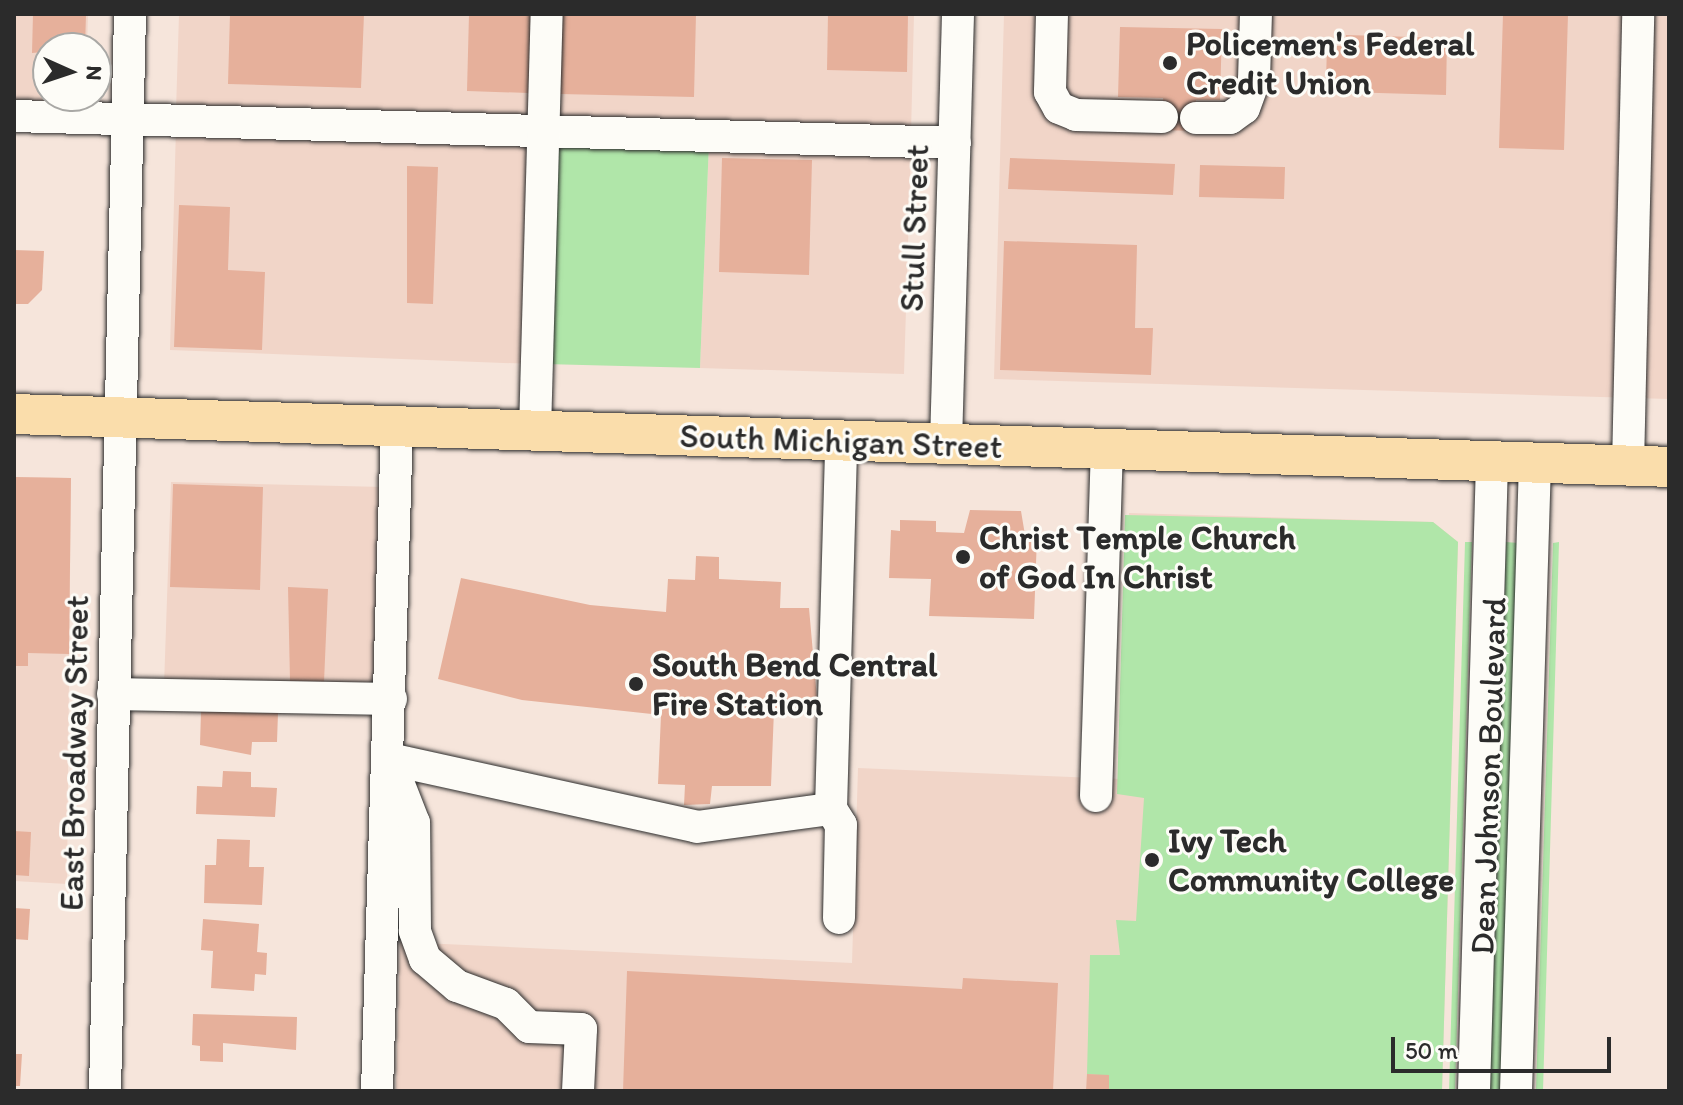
<!DOCTYPE html>
<html>
<head>
<meta charset="utf-8">
<style>
  body { margin:0 }
  #map { position:relative; width:1683px; height:1105px; overflow:hidden; background:#f6e5db; font-family:Itim,sans-serif }
  div>[style] { position:absolute }
  .built>* { inset:0; background:#f1d5c8 }
  .green>* { inset:0; background:#b0e6a9 }
  .building>* { inset:0; background:#e6b09b }
  .roads { filter:drop-shadow(0 0 2px #2b2b2b) drop-shadow(0 0 2px #2b2b2b) }
  .minor>* { height:32px; margin:-16px; padding:0 16px; transform-origin:16px; border-radius:16px; background:#fdfcf7 }
  .major>* { height:40px; margin:-20px; padding:0 20px; transform-origin:20px; border-radius:20px; background:#faddab }
  .dots>* { width:22px; height:22px; translate:-50% -50%; box-sizing:border-box; border:4px solid #fdfcf7; border-radius:50% }
  span { translate:-50% -50%; white-space:nowrap; text-align:center; line-height:1.15; -webkit-text-stroke:6px #fdfcf7; paint-order:stroke }
  .poi-label { font-size:34px; color:#2b2b2b; font-weight:700 }
  .left { translate:0 -50%; text-align:left }
  .street-label { font-size:34px; color:#2b2b2b }
  .frame { position:absolute; inset:0; border:16px solid #2b2b2b; pointer-events:none }
  .north { position:absolute; left:32px; top:32px; width:80px; height:80px; box-sizing:border-box; background:#fdfcf7; border:2px solid #a9a8a5; border-radius:50%; rotate:93deg; font-size:22px; font-weight:700; line-height:32px; text-align:center; color:#2b2b2b }
  .north::after { content:''; display:block; margin:auto; width:28px; height:36px; background:#2b2b2b; clip-path:polygon(50% 0,100% 100%,50% 72%,0 100%) }
  .scale { position:absolute; left:1391px; top:1037px; width:220px; height:36px; box-sizing:border-box; border:4px solid #2b2b2b; border-top:0; padding-left:10px; font-size:24px; line-height:28px; white-space:nowrap; color:#2b2b2b; -webkit-text-stroke:6px #fdfcf7; paint-order:stroke }
</style>
</head>
<body>
<div id="map">
  <div class="built">
    <i style="clip-path:polygon(14px 14px,88px 14px,87px 48px,48px 48px,48px 96px,86px 96px,85px 107px,14px 104px)"></i>
    <i style="clip-path:polygon(179px 14px,538px 14px,535px 122px,176px 111px)"></i>
    <i style="clip-path:polygon(558px 14px,914px 14px,911px 133px,555px 122px)"></i>
    <i style="clip-path:polygon(1004px 14px,1669px 14px,1669px 399px,994px 379px)"></i>
    <i style="clip-path:polygon(176px 127px,537px 138px,532px 364px,170px 350px)"></i>
    <i style="clip-path:polygon(709px 142px,911px 148px,904px 374px,700px 368px)"></i>
    <i style="clip-path:polygon(14px 477px,71px 478px,67px 884px,14px 881px)"></i>
    <i style="clip-path:polygon(171px 482px,384px 487px,379px 689px,164px 686px)"></i>
    <i style="clip-path:polygon(1129px 513px,1433px 522px,1458px 542px,1442px 1091px,396px 1091px,400px 942px,852px 963px,858px 768px,1120px 779px)"></i>
  </div>
  <div class="green">
    <i style="clip-path:polygon(553px 137px,709px 142px,700px 368px,544px 364px)"></i>
    <i style="clip-path:polygon(1125px 515px,1433px 522px,1458px 542px,1442px 1091px,1109px 1091px,1109px 1076px,1087px 1074px,1090px 955px,1120px 955px,1116px 920px,1136px 921px,1144px 798px,1117px 794px)"></i>
    <i style="clip-path:polygon(1465px 542px,1472px 542px,1470px 600px,1455px 1091px,1449px 1091px)"></i>
    <i style="clip-path:polygon(1506px 542px,1518px 543px,1502px 1091px,1490px 1091px)"></i>
    <i style="clip-path:polygon(1559px 542px,1543px 1091px,1536px 1091px,1553px 543px)"></i>
  </div>
  <div class="building">
    <i style="clip-path:polygon(33px 14px,86px 14px,85px 48px,32px 53px)"></i>
    <i style="clip-path:polygon(230px 14px,364px 14px,361px 88px,228px 84px)"></i>
    <i style="clip-path:polygon(469px 14px,531px 14px,529px 93px,467px 91px)"></i>
    <i style="clip-path:polygon(562px 14px,696px 14px,694px 97px,560px 94px)"></i>
    <i style="clip-path:polygon(828px 14px,908px 14px,907px 72px,827px 70px)"></i>
    <i style="clip-path:polygon(1503px 14px,1568px 14px,1564px 150px,1499px 148px)"></i>
    <i style="clip-path:polygon(1120px 27px,1222px 29px,1220px 100px,1196px 100px,1195px 131px,1162px 130px,1163px 98px,1118px 97px)"></i>
    <i style="clip-path:polygon(1346px 35px,1447px 38px,1446px 95px,1345px 92px,1345px 81px,1326px 80px,1327px 46px,1346px 46px)"></i>
    <i style="clip-path:polygon(722px 158px,812px 160px,809px 275px,719px 272px)"></i>
    <i style="clip-path:polygon(1010px 158px,1175px 164px,1173px 195px,1008px 189px)"></i>
    <i style="clip-path:polygon(1200px 165px,1285px 167px,1284px 199px,1199px 197px)"></i>
    <i style="clip-path:polygon(407px 166px,438px 167px,433px 304px,407px 303px)"></i>
    <i style="clip-path:polygon(179px 205px,230px 207px,228px 270px,265px 272px,262px 350px,174px 347px)"></i>
    <i style="clip-path:polygon(1004px 241px,1137px 245px,1135px 328px,1153px 328px,1151px 375px,1000px 370px)"></i>
    <i style="clip-path:polygon(14px 250px,44px 251px,42px 290px,28px 304px,14px 304px)"></i>
    <i style="clip-path:polygon(14px 477px,71px 478px,69px 654px,28px 653px,28px 666px,14px 666px)"></i>
    <i style="clip-path:polygon(173px 484px,263px 487px,260px 590px,170px 587px)"></i>
    <i style="clip-path:polygon(970px 510px,1021px 511px,1025px 535px,1037px 536px,1034px 619px,929px 616px,931px 579px,889px 578px,891px 530px,900px 531px,900px 520px,936px 521px,936px 532px,964px 533px)"></i>
    <i style="clip-path:polygon(696px 556px,719px 557px,719px 579px,781px 582px,780px 608px,809px 608px,818px 710px,774px 710px,771px 786px,712px 786px,710px 804px,684px 805px,685px 785px,658px 784px,661px 715px,522px 700px,438px 679px,461px 578px,590px 605px,666px 612px,668px 579px,695px 580px)"></i>
    <i style="clip-path:polygon(288px 587px,328px 589px,324px 682px,290px 681px)"></i>
    <i style="clip-path:polygon(201px 711px,278px 713px,277px 742px,252px 742px,251px 755px,200px 745px)"></i>
    <i style="clip-path:polygon(223px 771px,251px 772px,251px 787px,277px 788px,275px 817px,196px 814px,197px 786px,222px 787px)"></i>
    <i style="clip-path:polygon(14px 831px,31px 832px,29px 876px,14px 875px)"></i>
    <i style="clip-path:polygon(217px 839px,250px 840px,249px 867px,264px 867px,262px 905px,204px 903px,205px 865px,216px 865px)"></i>
    <i style="clip-path:polygon(14px 908px,30px 909px,28px 940px,14px 939px)"></i>
    <i style="clip-path:polygon(203px 919px,259px 924px,257px 952px,267px 953px,266px 975px,255px 974px,254px 991px,211px 988px,213px 951px,201px 950px)"></i>
    <i style="clip-path:polygon(627px 971px,962px 989px,963px 978px,1058px 983px,1053px 1091px,623px 1091px)"></i>
    <i style="clip-path:polygon(193px 1014px,297px 1017px,296px 1050px,223px 1043px,223px 1062px,200px 1061px,200px 1046px,192px 1045px)"></i>
    <i style="clip-path:polygon(14px 1054px,22px 1054px,20px 1086px,14px 1086px)"></i>
    <i style="clip-path:polygon(1087px 1074px,1109px 1075px,1109px 1091px,1086px 1091px)"></i>
  </div>
  <div class="roads">
    <div class="minor">
      <i style="left:1052px;top:14px;width:78px;rotate:91.5deg"></i>
      <i style="left:1050px;top:92px;width:18px;rotate:61deg"></i>
      <i style="left:1059px;top:108px;width:18px;rotate:22deg"></i>
      <i style="left:1076px;top:115px;width:86px;rotate:1.3deg"></i>
      <i style="left:14px;top:116px;width:941px;rotate:1.64deg"></i>
      <i style="left:1196px;top:118px;width:34px"></i>
      <i style="left:1230px;top:118px;width:17px;rotate:-36deg"></i>
      <i style="left:1244px;top:108px;width:30px;rotate:-70deg"></i>
      <i style="left:1254px;top:80px;width:66px;rotate:-88.3deg"></i>
      <i style="left:535px;top:431px;width:417px;rotate:-88.4deg"></i>
      <i style="left:946px;top:444px;width:430px;rotate:-88.4deg"></i>
      <i style="left:1628px;top:466px;width:452px;rotate:-88.7deg"></i>
      <i style="left:113px;top:694px;width:278px;rotate:1deg"></i>
      <i style="left:1096px;top:796px;width:346px;rotate:-88.2deg"></i>
      <i style="left:839px;top:918px;width:93px;rotate:-88.8deg"></i>
      <i style="left:841px;top:825px;width:19px;rotate:-122deg"></i>
      <i style="left:831px;top:809px;width:368px;rotate:-88.4deg"></i>
      <i style="left:105px;top:1091px;width:1077px;rotate:-88.67deg"></i>
      <i style="left:377px;top:1091px;width:665px;rotate:-88.28deg"></i>
      <i style="left:578px;top:1091px;width:62px;rotate:-87.2deg"></i>
      <i style="left:581px;top:1029px;width:52px;rotate:-177.8deg"></i>
      <i style="left:529px;top:1027px;width:33px;rotate:-135deg"></i>
      <i style="left:506px;top:1004px;width:52px;rotate:-159.8deg"></i>
      <i style="left:457px;top:986px;width:42px;rotate:-139.8deg"></i>
      <i style="left:425px;top:959px;width:30px;rotate:-110deg"></i>
      <i style="left:415px;top:931px;width:108px;rotate:-90.5deg"></i>
      <i style="left:414px;top:823px;width:69px;rotate:-111.3deg"></i>
      <i style="left:389px;top:759px;width:315px;rotate:12.4deg"></i>
      <i style="left:697px;top:827px;width:135px;rotate:-7.7deg"></i>
      <i style="left:1474px;top:1091px;width:630px;rotate:-88.36deg"></i>
      <i style="left:1516px;top:1091px;width:628px;rotate:-88.27deg"></i>
    </div>
    <div class="major">
      <i style="left:14px;top:414px;width:1656px;rotate:1.83deg"></i>
    </div>
  </div>
  <div class="dots">
    <i style="left:1170px;top:63px;background:#2b2b2b"></i>
    <i style="left:963px;top:557px;background:#2b2b2b"></i>
    <i style="left:636px;top:684px;background:#2b2b2b"></i>
    <i style="left:1152px;top:860px;background:#2b2b2b"></i>
  </div>
  <div class="poi-label">
    <span class="left" style="left:1186px;top:63px">Policemen's Federal<br>Credit Union</span>
    <span class="left" style="left:979px;top:557px">Christ Temple Church<br>of God In Christ</span>
    <span class="left" style="left:652px;top:684px">South Bend Central<br>Fire Station</span>
    <span class="left" style="left:1168px;top:860px">Ivy Tech<br>Community College</span>
  </div>
  <div class="street-label">
    <span style="left:914px;top:228px;rotate:-88deg">Stull Street</span>
    <span style="left:841px;top:441px;rotate:2deg">South Michigan Street</span>
    <span style="left:74px;top:753px;rotate:-89deg">East Broadway Street</span>
    <span style="left:1488px;top:776px;rotate:-88deg">Dean Johnson Boulevard</span>
  </div>
  <div class="frame"></div>
  <div class="north">N</div>
  <div class="scale">50 m</div>
</div>
</body>
</html>
